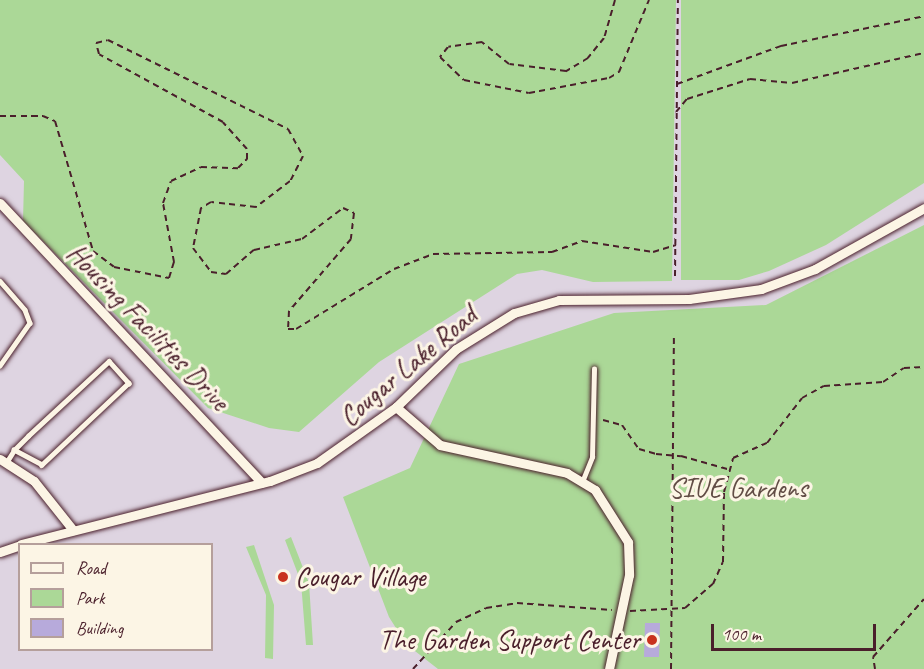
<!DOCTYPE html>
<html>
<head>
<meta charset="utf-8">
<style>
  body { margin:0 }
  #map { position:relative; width:924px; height:669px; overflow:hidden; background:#eee6e3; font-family:Caveat,sans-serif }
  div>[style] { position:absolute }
  .built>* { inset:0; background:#ded4e1 }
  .green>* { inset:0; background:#abd897 }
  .building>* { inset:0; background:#b7aadb }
  .path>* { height:2px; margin-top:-1px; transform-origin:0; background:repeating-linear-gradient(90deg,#4a1f2b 0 6px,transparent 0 10.5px) }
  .roads { filter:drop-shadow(0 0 2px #4a1f2b) drop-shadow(0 0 2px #4a1f2b) }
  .lane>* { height:4.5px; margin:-2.25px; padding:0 2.25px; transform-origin:2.25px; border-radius:2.25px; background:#fcf5e5 }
  .street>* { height:9px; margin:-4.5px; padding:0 4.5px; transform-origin:4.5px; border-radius:4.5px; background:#fcf5e5 }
  .path-bridge>* { height:2px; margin-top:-1px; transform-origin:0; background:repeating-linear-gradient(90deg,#4a1f2b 0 6px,transparent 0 10.5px) }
  .dots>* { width:16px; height:16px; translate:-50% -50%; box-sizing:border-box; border:3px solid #fcf5e5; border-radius:50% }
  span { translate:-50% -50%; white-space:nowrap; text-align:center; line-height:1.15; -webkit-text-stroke:6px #fcf5e5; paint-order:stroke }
  .street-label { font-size:28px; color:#4a1f2b }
  .park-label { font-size:28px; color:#624d46 }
  .poi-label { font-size:28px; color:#4a1f2b }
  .left { translate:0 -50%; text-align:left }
  .right { translate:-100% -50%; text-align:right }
  .legend { position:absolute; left:18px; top:543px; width:195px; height:108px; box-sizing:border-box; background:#fcf5e5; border:2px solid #b59f9b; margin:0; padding:8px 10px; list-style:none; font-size:18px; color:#4a1f2b }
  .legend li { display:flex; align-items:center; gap:12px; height:30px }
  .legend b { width:30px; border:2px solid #b59f9b }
  .scale { position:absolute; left:711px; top:624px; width:165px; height:27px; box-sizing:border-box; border:3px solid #4a1f2b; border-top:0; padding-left:8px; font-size:18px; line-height:21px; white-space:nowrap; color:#4a1f2b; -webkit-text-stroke:4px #fcf5e5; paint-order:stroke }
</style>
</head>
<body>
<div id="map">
  <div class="built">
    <i style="clip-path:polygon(evenodd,0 0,924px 0,924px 669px,0 669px,0 0,20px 544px,212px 544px,212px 650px,20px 650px,20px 544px)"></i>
  </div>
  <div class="green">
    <i style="clip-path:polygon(0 0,676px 0,672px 281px,593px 282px,542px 270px,517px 274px,379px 362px,299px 432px,269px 428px,208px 408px,23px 221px,24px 181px,0 155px)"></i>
    <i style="clip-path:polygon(681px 0,924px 0,924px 183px,826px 245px,769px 271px,739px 280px,681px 280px)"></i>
    <i style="clip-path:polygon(924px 225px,924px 669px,438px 669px,406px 644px,389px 617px,343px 497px,410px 468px,459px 364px,614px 313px,766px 305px)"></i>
    <i style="clip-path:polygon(291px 537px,309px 583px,313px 645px,306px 645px,301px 582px,285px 540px)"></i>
    <i style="clip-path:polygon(254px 545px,274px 605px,273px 659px,265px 658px,266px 595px,246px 547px)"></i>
  </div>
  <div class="building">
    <i style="clip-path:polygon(645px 623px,660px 623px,659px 657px,644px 657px)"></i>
  </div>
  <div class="path">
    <i style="left:615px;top:0;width:40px;rotate:106deg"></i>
    <i style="left:604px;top:38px;width:26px;rotate:129deg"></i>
    <i style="left:588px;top:58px;width:26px;rotate:149deg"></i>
    <i style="left:566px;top:71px;width:57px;rotate:-173deg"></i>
    <i style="left:509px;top:64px;width:35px;rotate:-141deg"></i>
    <i style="left:482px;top:42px;width:34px;rotate:172deg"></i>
    <i style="left:448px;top:47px;width:13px;rotate:129deg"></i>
    <i style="left:440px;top:57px;width:33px;rotate:44deg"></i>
    <i style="left:464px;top:80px;width:66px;rotate:11.3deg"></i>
    <i style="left:529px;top:93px;width:81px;rotate:-10.6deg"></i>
    <i style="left:609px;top:78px;width:12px;rotate:-31deg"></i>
    <i style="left:619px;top:72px;width:78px;rotate:-67.4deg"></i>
    <i style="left:677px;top:84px;width:111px;rotate:-20.1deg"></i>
    <i style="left:781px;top:46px;width:146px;rotate:-11.8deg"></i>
    <i style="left:676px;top:112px;width:17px;rotate:-50deg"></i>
    <i style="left:687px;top:99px;width:66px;rotate:-17.6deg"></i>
    <i style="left:750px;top:79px;width:42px;rotate:5.4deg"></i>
    <i style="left:792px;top:83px;width:135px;rotate:-12.8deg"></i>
    <i style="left:0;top:116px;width:43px"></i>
    <i style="left:43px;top:116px;width:13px;rotate:23deg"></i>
    <i style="left:55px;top:121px;width:135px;rotate:73.7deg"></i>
    <i style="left:93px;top:251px;width:26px;rotate:37deg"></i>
    <i style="left:114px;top:267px;width:56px;rotate:11.3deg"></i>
    <i style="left:169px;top:278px;width:17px;rotate:-73deg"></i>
    <i style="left:174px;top:262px;width:60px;rotate:-100.6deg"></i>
    <i style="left:163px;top:203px;width:23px;rotate:-70deg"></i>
    <i style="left:171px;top:181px;width:33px;rotate:-25deg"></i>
    <i style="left:201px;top:167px;width:37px;rotate:2deg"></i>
    <i style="left:238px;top:168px;width:13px;rotate:-45deg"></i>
    <i style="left:247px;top:159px;width:10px;rotate:-90deg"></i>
    <i style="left:247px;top:149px;width:36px;rotate:-132deg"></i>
    <i style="left:223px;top:122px;width:141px;rotate:-151.3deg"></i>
    <i style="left:99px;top:54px;width:11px;rotate:-105deg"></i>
    <i style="left:96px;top:43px;width:12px;rotate:-14deg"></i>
    <i style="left:108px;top:40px;width:201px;rotate:26.3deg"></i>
    <i style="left:288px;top:129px;width:31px;rotate:61deg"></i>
    <i style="left:303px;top:156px;width:28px;rotate:117deg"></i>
    <i style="left:290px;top:181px;width:43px;rotate:142.6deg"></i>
    <i style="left:256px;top:207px;width:45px;rotate:-173.7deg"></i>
    <i style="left:211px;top:202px;width:12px;rotate:149deg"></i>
    <i style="left:201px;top:208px;width:41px;rotate:101.3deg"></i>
    <i style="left:193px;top:248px;width:30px;rotate:53deg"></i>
    <i style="left:211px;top:272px;width:15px;rotate:8deg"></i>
    <i style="left:226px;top:274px;width:37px;rotate:-41deg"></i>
    <i style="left:254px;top:250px;width:49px;rotate:-12.9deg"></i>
    <i style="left:302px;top:239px;width:51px;rotate:-37.1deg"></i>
    <i style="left:343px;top:208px;width:12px;rotate:24deg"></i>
    <i style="left:354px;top:213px;width:26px;rotate:97deg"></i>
    <i style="left:351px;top:239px;width:95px;rotate:130.7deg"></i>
    <i style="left:289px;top:311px;width:18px;rotate:93deg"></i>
    <i style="left:288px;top:329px;width:8px"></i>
    <i style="left:296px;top:329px;width:115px;rotate:-31.5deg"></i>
    <i style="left:394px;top:269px;width:42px;rotate:-21deg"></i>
    <i style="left:433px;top:254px;width:119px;rotate:-1deg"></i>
    <i style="left:552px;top:252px;width:32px;rotate:-20deg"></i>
    <i style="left:582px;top:241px;width:72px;rotate:8.8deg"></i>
    <i style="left:653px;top:252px;width:24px;rotate:-17deg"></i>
    <i style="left:675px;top:276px;width:276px;rotate:-89.4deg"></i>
    <i style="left:603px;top:420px;width:20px;rotate:15deg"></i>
    <i style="left:622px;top:425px;width:29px;rotate:55deg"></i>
    <i style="left:639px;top:449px;width:18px;rotate:16deg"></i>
    <i style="left:681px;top:456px;width:48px;rotate:15.8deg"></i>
    <i style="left:630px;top:611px;width:55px;rotate:-3.1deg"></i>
    <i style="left:685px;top:608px;width:37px;rotate:-41deg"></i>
    <i style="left:713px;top:584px;width:24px;rotate:-66deg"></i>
    <i style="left:723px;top:562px;width:70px;rotate:-89.2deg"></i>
    <i style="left:724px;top:492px;width:35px;rotate:-75deg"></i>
    <i style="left:733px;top:458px;width:37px;rotate:-24deg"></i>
    <i style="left:767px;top:443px;width:57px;rotate:-52.1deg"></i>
    <i style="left:802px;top:398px;width:25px;rotate:-29deg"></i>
    <i style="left:824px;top:386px;width:59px;rotate:-3.9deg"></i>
    <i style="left:883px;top:382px;width:25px;rotate:-34deg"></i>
    <i style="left:904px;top:368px;width:20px;rotate:-3deg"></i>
    <i style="left:413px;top:669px;width:64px;rotate:-47.5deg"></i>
    <i style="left:456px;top:622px;width:33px;rotate:-25deg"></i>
    <i style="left:486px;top:608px;width:31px;rotate:-9deg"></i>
    <i style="left:517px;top:603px;width:95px;rotate:4.2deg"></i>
    <i style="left:671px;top:669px;width:334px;rotate:-89.5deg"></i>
    <i style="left:875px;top:669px;width:12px;rotate:-99deg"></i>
    <i style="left:873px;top:657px;width:77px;rotate:-48.7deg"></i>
  </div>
  <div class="roads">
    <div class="lane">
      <i style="left:0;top:281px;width:38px;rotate:49deg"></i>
      <i style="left:25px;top:310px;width:14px;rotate:69deg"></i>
      <i style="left:30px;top:323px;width:52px;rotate:124.9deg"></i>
      <i style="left:6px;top:463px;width:15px;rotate:-58deg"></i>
      <i style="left:14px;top:450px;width:20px;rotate:-45deg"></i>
      <i style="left:28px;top:436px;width:110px;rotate:-42.8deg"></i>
      <i style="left:109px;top:361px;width:30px;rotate:48deg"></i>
      <i style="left:129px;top:383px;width:120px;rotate:136.7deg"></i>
      <i style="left:42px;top:465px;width:32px;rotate:-152deg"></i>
      <i style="left:582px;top:482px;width:27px;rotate:-68deg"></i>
      <i style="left:592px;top:457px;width:88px;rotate:-88.7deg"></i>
    </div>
    <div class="street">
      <i style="left:0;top:203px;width:383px;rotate:46.9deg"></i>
      <i style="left:396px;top:407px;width:58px;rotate:40.8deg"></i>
      <i style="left:440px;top:445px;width:130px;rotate:12.4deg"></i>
      <i style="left:567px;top:473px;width:33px;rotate:31deg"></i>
      <i style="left:595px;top:490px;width:62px;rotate:57.6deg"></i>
      <i style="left:628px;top:542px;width:33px;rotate:88deg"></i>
      <i style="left:629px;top:575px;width:96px;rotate:102deg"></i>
      <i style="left:0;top:459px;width:40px;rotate:32.9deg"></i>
      <i style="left:34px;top:481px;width:63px;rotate:51.5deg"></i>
      <i style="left:21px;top:544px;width:257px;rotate:-14.2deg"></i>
      <i style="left:270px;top:481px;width:50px;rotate:-21deg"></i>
      <i style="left:317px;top:463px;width:97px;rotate:-35.3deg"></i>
      <i style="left:396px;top:407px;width:83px;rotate:-44deg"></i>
      <i style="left:456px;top:349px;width:68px;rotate:-31.8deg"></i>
      <i style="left:514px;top:313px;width:47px;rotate:-16.1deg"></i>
      <i style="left:559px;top:300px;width:130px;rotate:-0.4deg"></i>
      <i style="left:689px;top:299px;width:73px;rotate:-7.9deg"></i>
      <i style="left:761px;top:289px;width:58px;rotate:-20.3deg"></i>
      <i style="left:815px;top:269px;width:125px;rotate:-29.2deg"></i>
      <i style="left:0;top:552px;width:21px;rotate:-19deg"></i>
    </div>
  </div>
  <div class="path-bridge">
    <i style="left:656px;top:454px;width:25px;rotate:5deg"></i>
  </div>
  <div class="dots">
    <i style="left:283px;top:577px;background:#c8321e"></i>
    <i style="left:652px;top:640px;background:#c8321e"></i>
  </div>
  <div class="street-label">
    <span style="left:148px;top:327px;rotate:46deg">Housing Facilities Drive</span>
    <span style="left:408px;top:366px;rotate:-40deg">Cougar Lake Road</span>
  </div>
  <div class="park-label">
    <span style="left:738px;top:488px">SIUE Gardens</span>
  </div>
  <div class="poi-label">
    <span class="left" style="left:295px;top:577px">Cougar Village</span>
    <span class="right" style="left:640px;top:640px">The Garden Support Center</span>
  </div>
  <ul class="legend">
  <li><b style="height:8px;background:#fcf5e5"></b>Road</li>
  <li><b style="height:16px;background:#abd897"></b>Park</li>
  <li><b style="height:16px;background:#b7aadb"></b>Building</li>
  </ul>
  <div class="scale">100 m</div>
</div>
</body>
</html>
